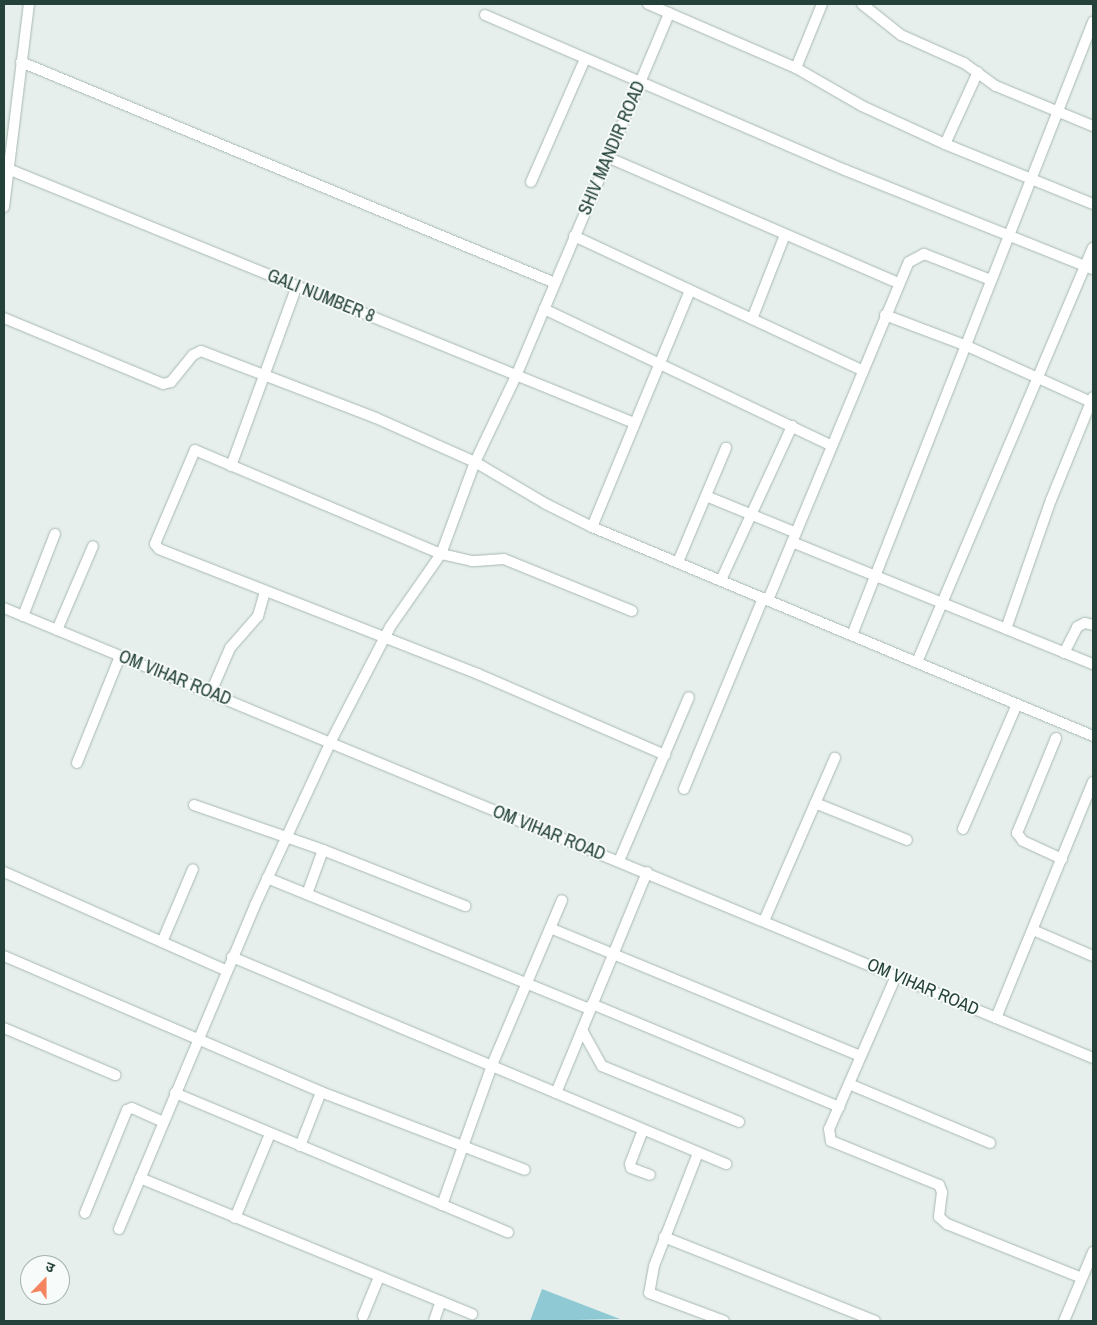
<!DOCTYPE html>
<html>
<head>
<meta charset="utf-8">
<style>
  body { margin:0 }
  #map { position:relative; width:1097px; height:1325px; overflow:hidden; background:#e6efeb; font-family:"Archivo Narrow","Noto Sans Devanagari",sans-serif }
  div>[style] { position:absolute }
  .water>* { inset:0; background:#8ec9d4 }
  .roads { filter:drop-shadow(0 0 1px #a8b8b2) drop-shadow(0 0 1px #a8b8b2) }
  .street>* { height:10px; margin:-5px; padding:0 5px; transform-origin:5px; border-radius:5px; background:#fff }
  span { translate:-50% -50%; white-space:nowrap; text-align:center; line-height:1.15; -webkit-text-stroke:4px #f7fbf9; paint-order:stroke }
  .street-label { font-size:18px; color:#24423a }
  .frame { position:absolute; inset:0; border:5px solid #24423a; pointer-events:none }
  .north { position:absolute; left:20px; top:1255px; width:50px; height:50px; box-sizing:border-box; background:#f7fbf9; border:1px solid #a3b1ad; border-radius:50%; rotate:22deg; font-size:14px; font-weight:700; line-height:20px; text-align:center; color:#24423a }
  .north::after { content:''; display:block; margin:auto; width:18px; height:22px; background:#f4845f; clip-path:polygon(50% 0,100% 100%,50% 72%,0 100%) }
</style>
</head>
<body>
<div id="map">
  <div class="water">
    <i style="clip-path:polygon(542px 1289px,620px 1319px,530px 1321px)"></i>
  </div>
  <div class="roads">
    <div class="street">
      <i style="left:648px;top:4px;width:161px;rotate:23.4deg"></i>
      <i style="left:796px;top:68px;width:76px;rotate:29.9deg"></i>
      <i style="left:862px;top:106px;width:91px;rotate:24.6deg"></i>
      <i style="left:945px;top:144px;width:160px;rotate:22.1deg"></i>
      <i style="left:862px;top:4px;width:50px;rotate:38.5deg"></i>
      <i style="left:901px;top:35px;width:69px;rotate:24deg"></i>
      <i style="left:964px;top:63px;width:39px;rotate:36deg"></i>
      <i style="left:996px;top:86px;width:105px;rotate:22.4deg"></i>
      <i style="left:485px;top:15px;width:392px;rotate:23.3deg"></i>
      <i style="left:845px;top:170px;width:267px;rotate:21.8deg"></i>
      <i style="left:21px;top:62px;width:578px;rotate:22.48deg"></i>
      <i style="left:796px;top:68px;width:69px;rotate:-67.9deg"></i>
      <i style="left:945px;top:144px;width:79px;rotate:-65.4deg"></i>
      <i style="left:607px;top:157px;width:317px;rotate:23.4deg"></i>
      <i style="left:8px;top:169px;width:676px;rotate:22.08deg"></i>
      <i style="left:531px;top:182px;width:134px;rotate:-66.3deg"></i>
      <i style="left:4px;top:207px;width:205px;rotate:-83deg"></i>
      <i style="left:574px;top:236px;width:319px;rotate:25deg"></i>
      <i style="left:544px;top:309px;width:318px;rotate:25.4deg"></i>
      <i style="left:885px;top:315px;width:88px;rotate:20.7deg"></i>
      <i style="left:967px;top:346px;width:138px;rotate:24.3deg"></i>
      <i style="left:4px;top:318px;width:172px;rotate:22.5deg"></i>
      <i style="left:163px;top:384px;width:8px;rotate:-14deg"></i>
      <i style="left:171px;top:382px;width:35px;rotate:-51deg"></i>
      <i style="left:193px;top:355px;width:9px;rotate:-27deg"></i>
      <i style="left:201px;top:351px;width:67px;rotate:20.9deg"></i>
      <i style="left:264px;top:375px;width:120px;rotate:21deg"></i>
      <i style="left:376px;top:418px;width:108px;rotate:24deg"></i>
      <i style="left:475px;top:462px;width:82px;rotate:30.6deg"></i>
      <i style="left:546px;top:504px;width:51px;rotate:26.6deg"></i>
      <i style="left:592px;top:527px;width:543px;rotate:22.64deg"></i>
      <i style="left:752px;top:319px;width:90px;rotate:-68.6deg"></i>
      <i style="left:231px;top:466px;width:192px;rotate:-69.9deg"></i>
      <i style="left:706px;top:496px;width:97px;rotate:22.3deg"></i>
      <i style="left:592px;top:527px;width:256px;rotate:-67.5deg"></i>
      <i style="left:792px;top:542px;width:325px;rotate:22.1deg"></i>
      <i style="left:678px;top:562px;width:124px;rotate:-67.2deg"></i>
      <i style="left:721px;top:580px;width:170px;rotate:-65.2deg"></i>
      <i style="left:768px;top:600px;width:366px;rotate:-67.4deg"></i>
      <i style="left:909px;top:262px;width:17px;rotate:-28deg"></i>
      <i style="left:924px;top:254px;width:72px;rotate:21.2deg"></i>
      <i style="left:4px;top:608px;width:1178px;rotate:22.45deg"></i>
      <i style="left:632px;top:611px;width:138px;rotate:-157.9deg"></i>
      <i style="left:504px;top:559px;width:32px;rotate:176deg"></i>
      <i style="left:472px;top:561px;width:32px;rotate:-167deg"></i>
      <i style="left:441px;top:554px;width:267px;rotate:-157.1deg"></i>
      <i style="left:195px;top:450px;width:102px;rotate:113.1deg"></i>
      <i style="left:155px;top:544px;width:6px;rotate:51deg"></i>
      <i style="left:159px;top:549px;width:343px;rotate:21.4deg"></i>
      <i style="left:478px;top:674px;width:204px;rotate:23.4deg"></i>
      <i style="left:23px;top:616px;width:88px;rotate:-68.7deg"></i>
      <i style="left:1006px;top:629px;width:137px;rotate:-70.8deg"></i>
      <i style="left:1051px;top:500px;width:111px;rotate:-67.8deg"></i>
      <i style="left:57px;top:630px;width:91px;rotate:-66.8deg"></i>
      <i style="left:852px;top:635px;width:659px;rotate:-68.54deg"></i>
      <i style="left:1064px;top:653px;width:29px;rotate:-63deg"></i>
      <i style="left:1077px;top:627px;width:9px;rotate:-27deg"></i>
      <i style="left:1085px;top:623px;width:8px;rotate:14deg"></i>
      <i style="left:917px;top:662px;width:450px;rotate:-67deg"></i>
      <i style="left:211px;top:692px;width:48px;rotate:-66.6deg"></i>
      <i style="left:230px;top:648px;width:43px;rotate:-48.8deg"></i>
      <i style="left:258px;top:616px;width:26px;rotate:-74deg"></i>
      <i style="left:1056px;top:738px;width:103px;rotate:112.3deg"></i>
      <i style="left:1017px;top:833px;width:10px;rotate:53deg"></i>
      <i style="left:1023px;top:841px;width:43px;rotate:24.8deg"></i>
      <i style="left:77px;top:763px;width:115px;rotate:-68.1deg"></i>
      <i style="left:684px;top:789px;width:207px;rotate:-67.5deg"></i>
      <i style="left:815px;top:803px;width:99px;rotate:21.9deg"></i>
      <i style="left:194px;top:805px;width:137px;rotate:19.2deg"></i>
      <i style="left:323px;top:850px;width:153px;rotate:21.5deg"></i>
      <i style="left:963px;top:829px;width:136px;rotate:-66.6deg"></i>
      <i style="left:619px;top:861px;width:178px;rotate:-66.9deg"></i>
      <i style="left:4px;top:872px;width:244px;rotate:23.9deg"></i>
      <i style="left:267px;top:878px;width:349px;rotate:22.1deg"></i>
      <i style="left:307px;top:894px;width:47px;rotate:-70deg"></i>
      <i style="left:764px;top:921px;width:178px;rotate:-66.5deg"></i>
      <i style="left:550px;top:928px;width:336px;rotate:22.4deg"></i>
      <i style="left:1033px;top:930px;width:65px;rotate:23.4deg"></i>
      <i style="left:162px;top:942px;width:79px;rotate:-67deg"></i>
      <i style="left:4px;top:956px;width:345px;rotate:23.2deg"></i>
      <i style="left:321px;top:1092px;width:218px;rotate:20.9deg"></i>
      <i style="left:232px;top:957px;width:536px;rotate:22.74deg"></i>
      <i style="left:896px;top:976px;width:167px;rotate:113.6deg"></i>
      <i style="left:829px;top:1129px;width:12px;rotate:81deg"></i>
      <i style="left:831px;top:1141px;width:117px;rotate:22.2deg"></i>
      <i style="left:939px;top:1185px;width:8px;rotate:67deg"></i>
      <i style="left:942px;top:1192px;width:25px;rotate:97deg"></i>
      <i style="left:939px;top:1217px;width:11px;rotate:41deg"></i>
      <i style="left:947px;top:1224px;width:145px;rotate:21.8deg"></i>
      <i style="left:592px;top:1004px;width:268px;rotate:22.6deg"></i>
      <i style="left:996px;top:1018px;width:255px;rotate:-67.7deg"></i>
      <i style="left:4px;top:1028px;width:121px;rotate:22.9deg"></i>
      <i style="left:582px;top:1030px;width:41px;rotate:60.9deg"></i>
      <i style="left:602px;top:1066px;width:148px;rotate:22.2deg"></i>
      <i style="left:849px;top:1084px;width:153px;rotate:22.7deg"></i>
      <i style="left:175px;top:1093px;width:361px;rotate:22.7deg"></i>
      <i style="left:556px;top:1093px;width:239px;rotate:-67.6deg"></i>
      <i style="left:643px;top:1130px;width:36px;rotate:111deg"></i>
      <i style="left:630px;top:1164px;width:4px;rotate:76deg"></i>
      <i style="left:631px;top:1168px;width:20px;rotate:20deg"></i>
      <i style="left:300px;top:1146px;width:58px;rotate:-68.7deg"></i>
      <i style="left:698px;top:1153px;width:121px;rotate:111.3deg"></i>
      <i style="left:654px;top:1266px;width:27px;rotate:100deg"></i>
      <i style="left:649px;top:1293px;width:80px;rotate:20.5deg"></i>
      <i style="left:140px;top:1178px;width:359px;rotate:22.3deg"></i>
      <i style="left:442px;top:1205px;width:149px;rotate:-70.3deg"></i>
      <i style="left:492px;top:1065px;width:179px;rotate:-67deg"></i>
      <i style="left:85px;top:1213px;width:111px;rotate:-67.8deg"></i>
      <i style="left:127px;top:1110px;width:5px;rotate:-22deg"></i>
      <i style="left:132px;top:1108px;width:34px;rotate:24deg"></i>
      <i style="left:235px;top:1218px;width:91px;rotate:-67.4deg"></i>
      <i style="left:119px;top:1229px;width:351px;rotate:-67.2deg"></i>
      <i style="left:255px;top:905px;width:181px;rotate:-65.1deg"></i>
      <i style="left:331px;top:741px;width:128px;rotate:-62.6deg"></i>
      <i style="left:390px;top:627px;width:89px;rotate:-55.1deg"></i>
      <i style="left:441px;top:554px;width:98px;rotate:-69.7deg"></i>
      <i style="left:475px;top:462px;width:95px;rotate:-64.5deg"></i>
      <i style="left:516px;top:376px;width:394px;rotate:-67.1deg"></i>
      <i style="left:664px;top:1237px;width:227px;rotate:21.7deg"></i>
      <i style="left:363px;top:1316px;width:42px;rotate:-67.7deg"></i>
      <i style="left:434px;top:1321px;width:21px;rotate:-71deg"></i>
      <i style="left:1064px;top:1321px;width:75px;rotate:-67.2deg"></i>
    </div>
  </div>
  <div class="street-label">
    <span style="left:612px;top:148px;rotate:-67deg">SHIV MANDIR ROAD</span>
    <span style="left:321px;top:296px;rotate:22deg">GALI NUMBER 8</span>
    <span style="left:175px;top:678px;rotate:22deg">OM VIHAR ROAD</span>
    <span style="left:549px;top:833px;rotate:22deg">OM VIHAR ROAD</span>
    <span style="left:923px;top:987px;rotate:23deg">OM VIHAR ROAD</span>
  </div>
  <div class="frame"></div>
  <div class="north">उ</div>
</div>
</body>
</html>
